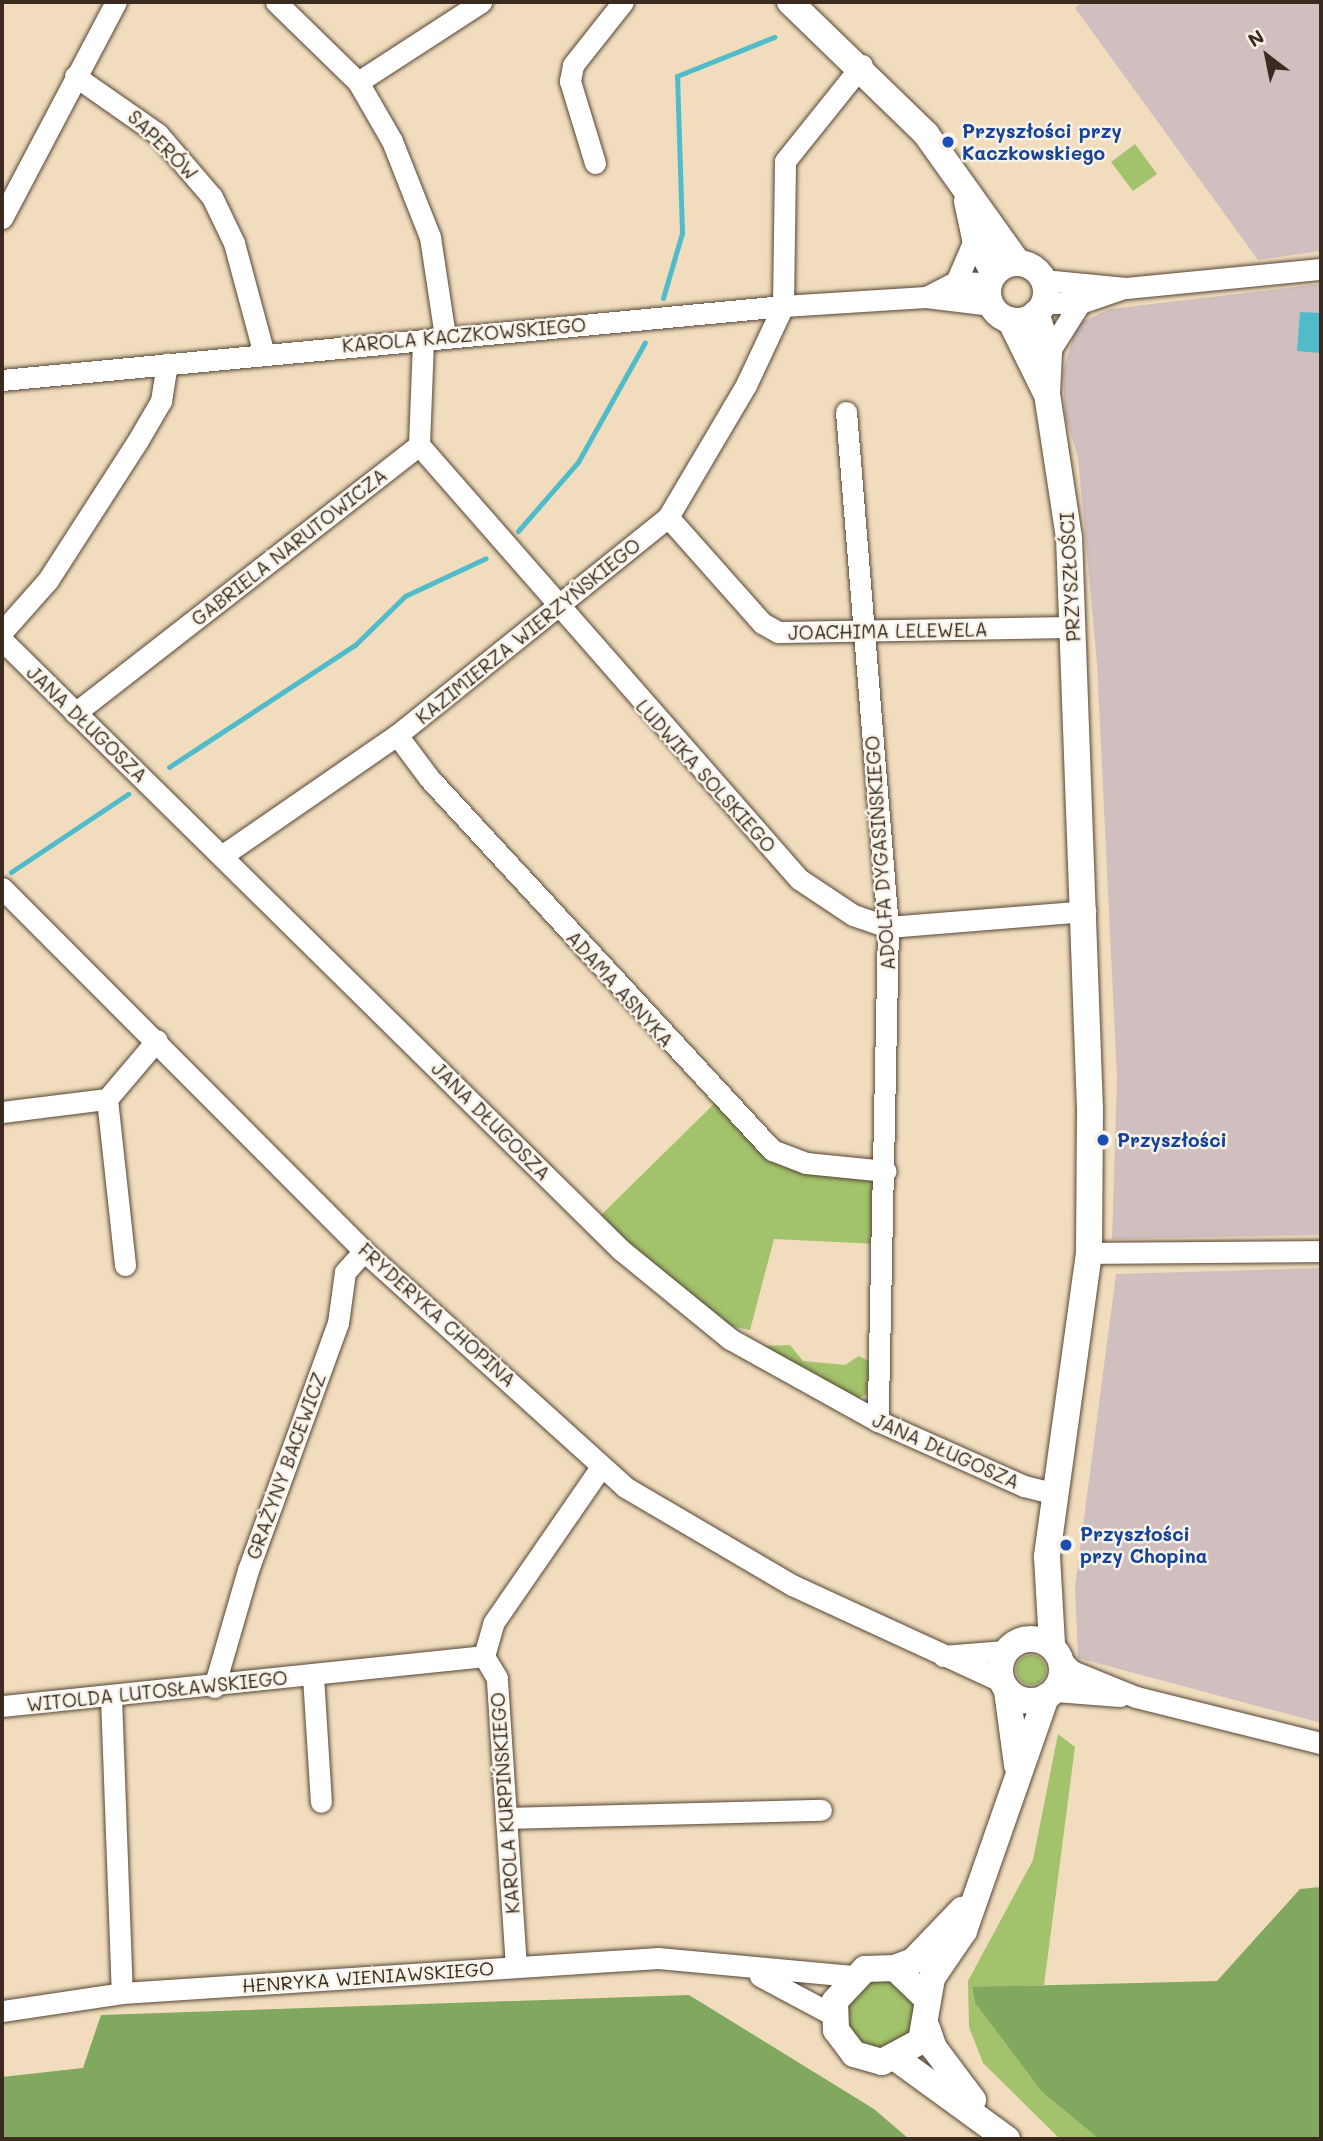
<!DOCTYPE html>
<html>
<head>
<meta charset="utf-8">
<style>
  body { margin:0 }
  #map { position:relative; width:1323px; height:2141px; overflow:hidden; background:#f1ddbd; font-family:Mali,sans-serif }
  div>[style] { position:absolute }
  .industrial>* { inset:0; background:#d1bfbf }
  .green>* { inset:0; background:#a2c26b }
  .round { border-radius:50% }
  .forest>* { inset:0; background:#81a85f }
  .water>* { inset:0; background:#50bcca }
  .stream>* { height:5px; margin:-2.5px; padding:0 2.5px; transform-origin:2.5px; border-radius:2.5px; background:#50bcca }
  .roads { filter:drop-shadow(0 0 2px #564536) drop-shadow(0 0 2px #564536) }
  .minor>* { height:21px; margin:-10.5px; padding:0 10.5px; transform-origin:10.5px; border-radius:10.5px; background:#fff }
  .tertiary>* { height:26px; margin:-13px; padding:0 13px; transform-origin:13px; border-radius:13px; background:#fff }
  .tertiary>.ring { margin:-13px; padding:0; box-sizing:content-box; background:none; border:26px solid #fff; border-radius:50% }
  .dots>* { width:19px; height:19px; translate:-50% -50%; box-sizing:border-box; border:4px solid #f7f3e8; border-radius:50% }
  span { translate:-50% -50%; white-space:nowrap; text-align:center; line-height:1.15; -webkit-text-stroke:5px #f7f3e8; paint-order:stroke }
  .transit-label { font-size:19px; color:#164399; font-weight:700 }
  .left { translate:0 -50%; text-align:left }
  .street-label { font-size:19px; color:#3b2a1e }
  .frame { position:absolute; inset:0; border:4px solid #3b2a1e; pointer-events:none }
  .north { position:absolute; left:1232px; top:21px; width:70px; height:70px; -webkit-text-stroke:5px #f7f3e8; paint-order:stroke; rotate:328deg; font-size:19px; font-weight:700; line-height:28px; text-align:center; color:#3b2a1e }
  .north::after { content:''; display:block; margin:auto; width:24px; height:32px; background:#3b2a1e; clip-path:polygon(50% 0,100% 100%,50% 72%,0 100%) }
</style>
</head>
<body>
<div id="map">
  <div class="industrial">
    <i style="clip-path:polygon(1082px 2px,1321px 2px,1321px 251px,1258px 260px,1075px 8px)"></i>
    <i style="clip-path:polygon(1321px 284px,1321px 1235px,1112px 1239px,1117px 1078px,1097px 664px,1078px 458px,1065px 415px,1063px 371px,1077px 324px,1110px 309px)"></i>
    <i style="clip-path:polygon(1321px 1268px,1321px 1723px,1078px 1658px,1075px 1587px,1116px 1274px)"></i>
  </div>
  <div class="green">
    <i style="clip-path:polygon(1135px 144px,1157px 174px,1133px 191px,1111px 162px)"></i>
    <i style="clip-path:polygon(715px 1103px,767px 1154px,876px 1166px,878px 1244px,774px 1239px,750px 1330px,720px 1324px,599px 1217px)"></i>
    <i style="clip-path:polygon(790px 1345px,803px 1361px,845px 1365px,859px 1356px,870px 1362px,875px 1390px,851px 1402px,759px 1346px)"></i>
    <i class="round" style="left:1016px;top:1655px;width:30px;height:30px"></i>
    <i style="clip-path:polygon(1058px 1734px,1075px 1747px,1044px 1985px,972px 1988px,975px 2003px,1042px 2092px,1099px 2139px,1060px 2139px,983px 2063px,969px 2027px,968px 1981px,1033px 1860px)"></i>
    <i class="round" style="left:846px;top:1979px;width:70px;height:70px"></i>
  </div>
  <div class="forest">
    <i style="clip-path:polygon(1321px 1887px,1321px 2139px,1099px 2139px,1042px 2092px,975px 2003px,972px 1987px,1217px 1981px,1300px 1889px)"></i>
    <i style="clip-path:polygon(689px 1995px,874px 2109px,909px 2139px,2px 2139px,2px 2077px,83px 2068px,101px 2015px)"></i>
  </div>
  <div class="water">
    <i style="clip-path:polygon(1300px 312px,1321px 313px,1321px 353px,1297px 351px)"></i>
  </div>
  <div class="stream">
    <i style="left:663px;top:298px;width:68px;rotate:-73.7deg"></i>
    <i style="left:682px;top:233px;width:157px;rotate:-91.8deg"></i>
    <i style="left:677px;top:76px;width:105px;rotate:-21.9deg"></i>
    <i style="left:518px;top:531px;width:91px;rotate:-49deg"></i>
    <i style="left:578px;top:462px;width:137px;rotate:-60.8deg"></i>
    <i style="left:169px;top:767px;width:222px;rotate:-33.3deg"></i>
    <i style="left:355px;top:645px;width:70px;rotate:-44.4deg"></i>
    <i style="left:405px;top:596px;width:89px;rotate:-25.1deg"></i>
    <i style="left:11px;top:872px;width:141px;rotate:-33.7deg"></i>
  </div>
  <div class="roads">
    <div class="minor">
      <i style="left:276px;top:2px;width:115px;rotate:44.3deg"></i>
      <i style="left:358px;top:82px;width:68px;rotate:60deg"></i>
      <i style="left:392px;top:141px;width:103px;rotate:68.4deg"></i>
      <i style="left:430px;top:237px;width:100px;rotate:81.4deg"></i>
      <i style="left:75px;top:76px;width:101px;rotate:34.9deg"></i>
      <i style="left:158px;top:134px;width:83px;rotate:49.4deg"></i>
      <i style="left:212px;top:197px;width:51px;rotate:64.4deg"></i>
      <i style="left:234px;top:243px;width:115px;rotate:74.9deg"></i>
      <i style="left:358px;top:82px;width:147px;rotate:-33deg"></i>
      <i style="left:595px;top:163px;width:86px;rotate:-107deg"></i>
      <i style="left:570px;top:81px;width:16px;rotate:-79deg"></i>
      <i style="left:573px;top:65px;width:80px;rotate:-51.6deg"></i>
      <i style="left:2px;top:218px;width:244px;rotate:-62.2deg"></i>
      <i style="left:1043px;top:280px;width:83px;rotate:5.5deg"></i>
      <i style="left:1126px;top:288px;width:196px;rotate:-5.6deg"></i>
      <i style="left:956px;top:282px;width:48px;rotate:-66.6deg"></i>
      <i style="left:926px;top:297px;width:34px;rotate:-27deg"></i>
      <i style="left:956px;top:282px;width:33px;rotate:2deg"></i>
      <i style="left:1043px;top:303px;width:37px"></i>
      <i style="left:1080px;top:303px;width:43px;rotate:-18.9deg"></i>
      <i style="left:1049px;top:352px;width:58px;rotate:-57.7deg"></i>
      <i style="left:2px;top:380px;width:784px;rotate:-5.41deg"></i>
      <i style="left:783px;top:306px;width:143px;rotate:-3.6deg"></i>
      <i style="left:926px;top:297px;width:64px;rotate:7.1deg"></i>
      <i style="left:846px;top:412px;width:517px;rotate:85.34deg"></i>
      <i style="left:888px;top:927px;width:494px;rotate:91.2deg"></i>
      <i style="left:419px;top:445px;width:577px;rotate:48.8deg"></i>
      <i style="left:799px;top:879px;width:65px;rotate:33.7deg"></i>
      <i style="left:853px;top:915px;width:37px;rotate:19deg"></i>
      <i style="left:888px;top:927px;width:198px;rotate:-4.6deg"></i>
      <i style="left:668px;top:517px;width:142px;rotate:48.4deg"></i>
      <i style="left:762px;top:623px;width:18px;rotate:29deg"></i>
      <i style="left:778px;top:632px;width:295px;rotate:-1deg"></i>
      <i style="left:2px;top:632px;width:69px;rotate:-48.5deg"></i>
      <i style="left:48px;top:580px;width:164px;rotate:-57.2deg"></i>
      <i style="left:137px;top:442px;width:48px;rotate:-59.7deg"></i>
      <i style="left:161px;top:401px;width:38px;rotate:-81deg"></i>
      <i style="left:2px;top:640px;width:869px;rotate:44.58deg"></i>
      <i style="left:621px;top:1250px;width:141px;rotate:39.2deg"></i>
      <i style="left:730px;top:1339px;width:169px;rotate:29deg"></i>
      <i style="left:878px;top:1421px;width:160px;rotate:24deg"></i>
      <i style="left:1024px;top:1486px;width:34px;rotate:14deg"></i>
      <i style="left:75px;top:713px;width:436px;rotate:-37.9deg"></i>
      <i style="left:419px;top:445px;width:105px;rotate:-87.8deg"></i>
      <i style="left:397px;top:735px;width:54px;rotate:53.3deg"></i>
      <i style="left:429px;top:778px;width:506px;rotate:47.32deg"></i>
      <i style="left:772px;top:1150px;width:36px;rotate:21deg"></i>
      <i style="left:806px;top:1163px;width:80px;rotate:5.7deg"></i>
      <i style="left:223px;top:855px;width:211px;rotate:-34.6deg"></i>
      <i style="left:397px;top:735px;width:348px;rotate:-38.8deg"></i>
      <i style="left:668px;top:517px;width:153px;rotate:-59.4deg"></i>
      <i style="left:746px;top:385px;width:87px;rotate:-64.9deg"></i>
      <i style="left:783px;top:306px;width:145px;rotate:-89.2deg"></i>
      <i style="left:785px;top:161px;width:123px;rotate:-51.3deg"></i>
      <i style="left:2px;top:888px;width:513px;rotate:45.08deg"></i>
      <i style="left:364px;top:1251px;width:352px;rotate:42.1deg"></i>
      <i style="left:625px;top:1487px;width:194px;rotate:30.4deg"></i>
      <i style="left:792px;top:1585px;width:230px;rotate:24.7deg"></i>
      <i style="left:107px;top:1099px;width:77px;rotate:-49.7deg"></i>
      <i style="left:2px;top:1112px;width:106px;rotate:-7.1deg"></i>
      <i style="left:107px;top:1099px;width:167px;rotate:83.8deg"></i>
      <i style="left:1089px;top:1253px;width:232px;rotate:-0.5deg"></i>
      <i style="left:943px;top:1656px;width:62px;rotate:-4.6deg"></i>
      <i style="left:1061px;top:1660px;width:16px;rotate:45deg"></i>
      <i style="left:1072px;top:1671px;width:69px;rotate:22.1deg"></i>
      <i style="left:1136px;top:1697px;width:191px;rotate:14deg"></i>
      <i style="left:313px;top:1676px;width:126px;rotate:86.4deg"></i>
      <i style="left:214px;top:1687px;width:122px;rotate:-73.8deg"></i>
      <i style="left:248px;top:1570px;width:263px;rotate:-70deg"></i>
      <i style="left:338px;top:1323px;width:51px;rotate:-82.2deg"></i>
      <i style="left:345px;top:1272px;width:28px;rotate:-48deg"></i>
      <i style="left:1055px;top:1691px;width:65px;rotate:4.4deg"></i>
      <i style="left:111px;top:1697px;width:296px;rotate:87.9deg"></i>
      <i style="left:2px;top:1706px;width:485px;rotate:-5.9deg"></i>
      <i style="left:506px;top:1818px;width:315px;rotate:-1.5deg"></i>
      <i style="left:516px;top:1967px;width:290px;rotate:-93.8deg"></i>
      <i style="left:497px;top:1678px;width:26px;rotate:-121deg"></i>
      <i style="left:484px;top:1656px;width:35px;rotate:-74deg"></i>
      <i style="left:494px;top:1622px;width:188px;rotate:-55.4deg"></i>
      <i style="left:760px;top:1976px;width:83px;rotate:28.1deg"></i>
      <i style="left:2px;top:2011px;width:121px;rotate:-8.5deg"></i>
      <i style="left:122px;top:1993px;width:537px;rotate:-3.74deg"></i>
      <i style="left:658px;top:1958px;width:195px;rotate:5.3deg"></i>
    </div>
    <div class="tertiary">
      <i style="left:790px;top:2px;width:190px;rotate:44.1deg"></i>
      <i style="left:926px;top:134px;width:158px;rotate:54.5deg"></i>
      <i style="left:967px;top:201px;width:38px;rotate:78deg"></i>
      <i style="left:975px;top:238px;width:40px;rotate:62deg"></i>
      <i class="ring" style="left:988px;top:263px;width:32px;height:32px"></i>
      <i style="left:1036px;top:313px;width:41px;rotate:71.6deg"></i>
      <i style="left:1049px;top:352px;width:42px;rotate:92.7deg"></i>
      <i style="left:1047px;top:394px;width:145px;rotate:81.3deg"></i>
      <i style="left:1069px;top:537px;width:572px;rotate:87.9deg"></i>
      <i style="left:1090px;top:1109px;width:144px;rotate:90.4deg"></i>
      <i style="left:1089px;top:1253px;width:307px;rotate:97.9deg"></i>
      <i style="left:1047px;top:1557px;width:88px;rotate:86.7deg"></i>
      <i style="left:1010px;top:320px;width:81px;rotate:63.7deg"></i>
      <i class="ring" style="left:1000px;top:1639px;width:36px;height:36px"></i>
      <i style="left:1007px;top:1691px;width:75px;rotate:82.3deg"></i>
      <i style="left:895px;top:1968px;width:19px;rotate:-21deg"></i>
      <i style="left:913px;top:1961px;width:71px;rotate:-46.1deg"></i>
      <i style="left:926px;top:1998px;width:43px;rotate:-135.9deg"></i>
      <i style="left:895px;top:1968px;width:30px;rotate:178deg"></i>
      <i style="left:865px;top:1969px;width:44px;rotate:133.2deg"></i>
      <i style="left:835px;top:2001px;width:29px;rotate:88deg"></i>
      <i style="left:836px;top:2030px;width:30px;rotate:53deg"></i>
      <i style="left:854px;top:2054px;width:29px;rotate:16deg"></i>
      <i style="left:882px;top:2062px;width:44px;rotate:-28.3deg"></i>
      <i style="left:921px;top:2041px;width:64px;rotate:-80.1deg"></i>
      <i style="left:932px;top:1978px;width:57px;rotate:-55.8deg"></i>
      <i style="left:964px;top:1931px;width:248px;rotate:-70.7deg"></i>
      <i style="left:927px;top:2028px;width:21px;rotate:71deg"></i>
      <i style="left:934px;top:2048px;width:65px;rotate:53.1deg"></i>
      <i style="left:897px;top:2059px;width:136px;rotate:36deg"></i>
    </div>
  </div>
  <div class="dots">
    <i style="left:948px;top:142px;background:#1a4fb4"></i>
    <i style="left:1103px;top:1140px;background:#1a4fb4"></i>
    <i style="left:1066px;top:1545px;background:#1a4fb4"></i>
  </div>
  <div class="transit-label">
    <span class="left" style="left:962px;top:142px">Przyszłości przy<br>Kaczkowskiego</span>
    <span class="left" style="left:1117px;top:1140px">Przyszłości</span>
    <span class="left" style="left:1080px;top:1545px">Przyszłości<br>przy Chopina</span>
  </div>
  <div class="street-label">
    <span style="left:163px;top:145px;rotate:45deg">SAPERÓW</span>
    <span style="left:464px;top:335px;rotate:-5deg">KAROLA KACZKOWSKIEGO</span>
    <span style="left:289px;top:547px;rotate:-38deg">GABRIELA NARUTOWICZA</span>
    <span style="left:1070px;top:577px;rotate:-93deg">PRZYSZŁOŚCI</span>
    <span style="left:528px;top:631px;rotate:-39deg">KAZIMIERZA WIERZYŃSKIEGO</span>
    <span style="left:888px;top:631px;rotate:-1deg">JOACHIMA LELEWELA</span>
    <span style="left:87px;top:724px;rotate:44deg">JANA DŁUGOSZA</span>
    <span style="left:706px;top:776px;rotate:48deg">LUDWIKA SOLSKIEGO</span>
    <span style="left:880px;top:853px;rotate:-94deg">ADOLFA DYGASIŃSKIEGO</span>
    <span style="left:620px;top:989px;rotate:48deg">ADAMA ASNYKA</span>
    <span style="left:491px;top:1121px;rotate:45deg">JANA DŁUGOSZA</span>
    <span style="left:437px;top:1315px;rotate:42deg">FRYDERYKA CHOPINA</span>
    <span style="left:946px;top:1451px;rotate:24deg">JANA DŁUGOSZA</span>
    <span style="left:286px;top:1466px;rotate:-70deg">GRAŻYNY BACEWICZ</span>
    <span style="left:157px;top:1691px;rotate:-6deg">WITOLDA LUTOSŁAWSKIEGO</span>
    <span style="left:505px;top:1803px;rotate:-94deg">KAROLA KURPIŃSKIEGO</span>
    <span style="left:368px;top:1977px;rotate:-4deg">HENRYKA WIENIAWSKIEGO</span>
  </div>
  <div class="frame"></div>
  <div class="north">N</div>
</div>
</body>
</html>
